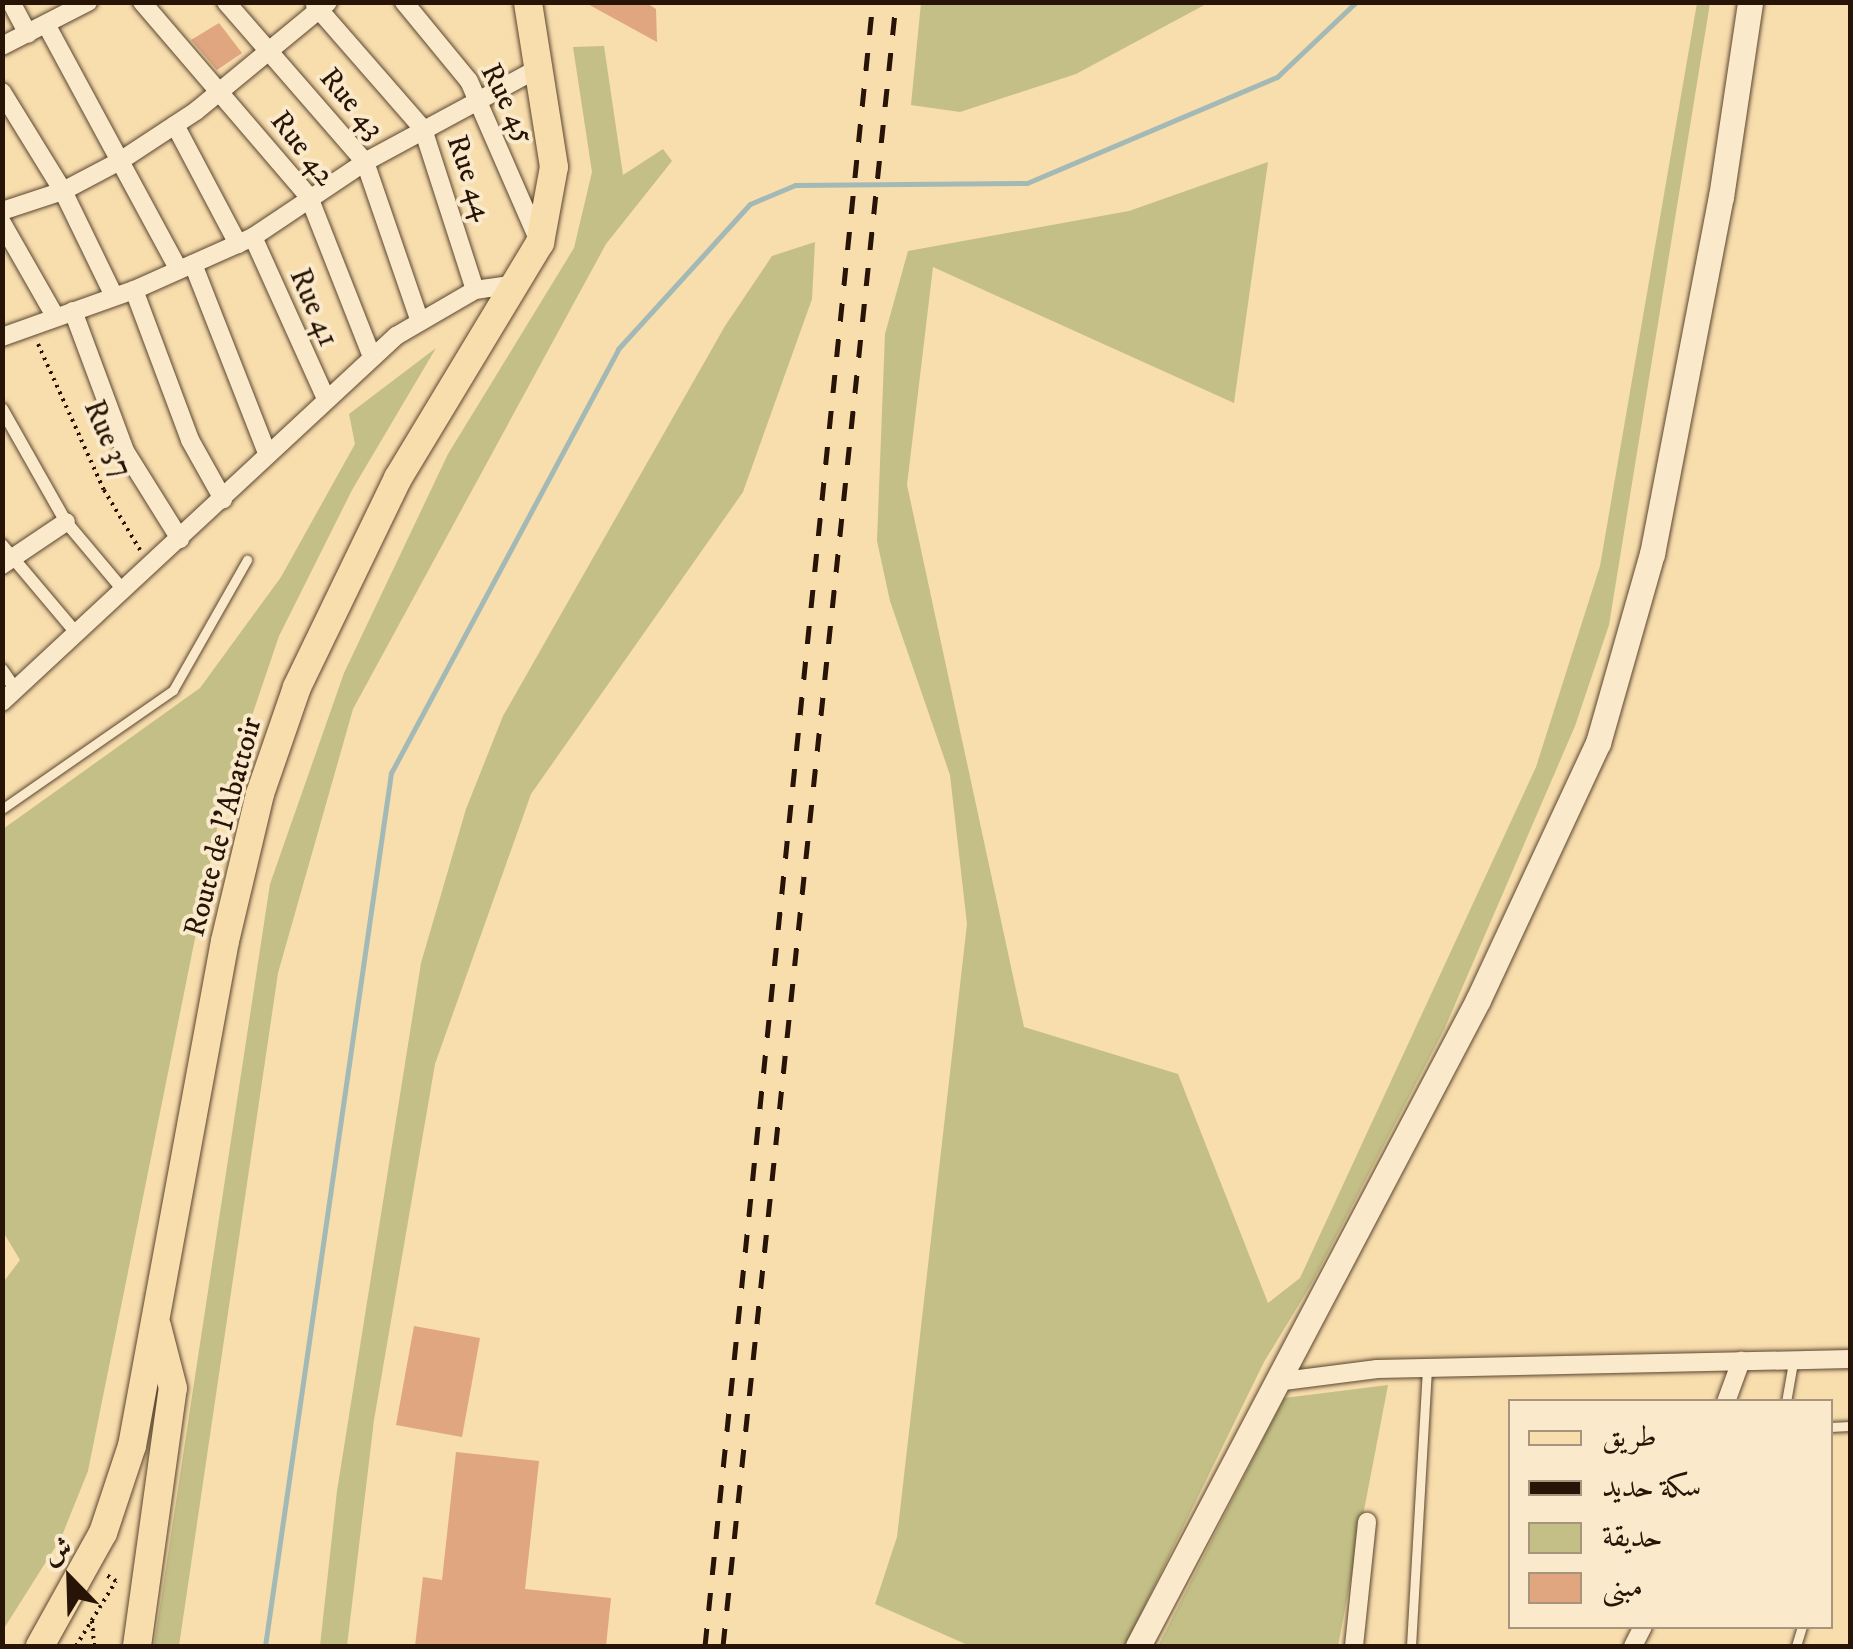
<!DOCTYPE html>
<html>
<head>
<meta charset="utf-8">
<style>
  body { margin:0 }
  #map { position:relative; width:1853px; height:1649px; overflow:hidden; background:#f8ddad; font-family:"IM FELL DW Pica",Amiri,serif }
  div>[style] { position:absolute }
  .green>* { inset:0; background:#c3bf86 }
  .stream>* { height:5px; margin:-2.5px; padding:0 2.5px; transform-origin:2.5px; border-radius:2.5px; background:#a3b9b6 }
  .building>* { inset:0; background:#dfa680 }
  .path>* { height:4px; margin-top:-2px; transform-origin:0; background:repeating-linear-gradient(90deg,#271406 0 2.5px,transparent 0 7.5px) }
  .roads { filter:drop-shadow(0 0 2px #5b4630) drop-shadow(0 0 2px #5b4630) }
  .service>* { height:9px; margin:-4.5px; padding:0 4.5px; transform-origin:4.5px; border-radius:4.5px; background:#fae9ca }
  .pedestrian>* { height:12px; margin:-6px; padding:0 6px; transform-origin:6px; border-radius:6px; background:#fae9ca }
  .minor>* { height:18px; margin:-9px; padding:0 9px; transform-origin:9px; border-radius:9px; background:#fae9ca }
  .secondary>* { height:25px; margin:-12.5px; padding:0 12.5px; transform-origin:12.5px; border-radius:12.5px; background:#fae9ca }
  .primary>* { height:28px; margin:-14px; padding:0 14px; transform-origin:14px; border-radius:14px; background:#f8ddad }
  .trunk>* { height:28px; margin:-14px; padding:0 14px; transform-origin:14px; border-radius:14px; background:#f8ddad }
  .rail>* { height:5px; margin-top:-2.5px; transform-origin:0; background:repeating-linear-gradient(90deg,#271406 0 18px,transparent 0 36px) }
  span { translate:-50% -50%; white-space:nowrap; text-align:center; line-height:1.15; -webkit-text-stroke:8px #fae9ca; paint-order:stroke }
  .street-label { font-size:30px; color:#271406 }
  .frame { position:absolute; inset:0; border:5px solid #271406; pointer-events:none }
  .legend { position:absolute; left:1508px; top:1399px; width:325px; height:230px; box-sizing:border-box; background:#fae9ca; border:2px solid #a6947c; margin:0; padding:12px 18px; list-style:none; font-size:30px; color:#271406 }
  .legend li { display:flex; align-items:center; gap:20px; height:50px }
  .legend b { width:50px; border:2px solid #a6947c }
  .north { position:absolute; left:20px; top:1529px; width:100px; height:100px; -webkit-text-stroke:8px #fae9ca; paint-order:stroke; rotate:337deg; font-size:28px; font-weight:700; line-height:40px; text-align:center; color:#271406 }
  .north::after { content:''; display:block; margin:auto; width:35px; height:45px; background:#271406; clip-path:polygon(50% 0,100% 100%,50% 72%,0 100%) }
</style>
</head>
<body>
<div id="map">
  <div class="green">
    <i style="clip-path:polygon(921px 3px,921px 2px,1208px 3px,1076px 74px,960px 112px,911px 105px)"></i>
    <i style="clip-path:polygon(1697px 3px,1710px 3px,1609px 625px,1575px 726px,1444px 1030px,1312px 1283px,1264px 1362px,1125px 1646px,970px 1646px,875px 1604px,897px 1537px,967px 924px,950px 775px,890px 601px,877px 541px,885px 334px,908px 251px,1129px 211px,1268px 162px,1234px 403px,933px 267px,907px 485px,1024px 1027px,1178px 1074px,1268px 1303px,1300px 1278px,1536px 767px,1600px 566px)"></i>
    <i style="clip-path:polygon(604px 46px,623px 175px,663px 149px,672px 161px,606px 244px,353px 709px,278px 973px,179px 1646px,154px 1646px,270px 884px,344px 673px,448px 454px,574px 248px,592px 172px,573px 47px)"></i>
    <i style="clip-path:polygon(815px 242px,812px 299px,743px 492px,531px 794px,435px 1064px,374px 1420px,347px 1646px,320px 1646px,337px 1491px,421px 963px,466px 809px,503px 716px,725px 326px,772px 256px)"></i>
    <i style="clip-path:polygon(436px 348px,352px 490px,279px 636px,222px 804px,88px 1471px,61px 1538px,3px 1630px,2px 1284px,20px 1260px,2px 1230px,3px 829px,200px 688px,281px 577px,355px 444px,349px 414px)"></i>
    <i style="clip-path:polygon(1388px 1385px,1338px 1646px,1158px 1646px,1284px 1398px)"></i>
  </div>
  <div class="stream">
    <i style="left:265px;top:1646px;width:882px;rotate:-81.79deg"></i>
    <i style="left:391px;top:773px;width:481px;rotate:-61.8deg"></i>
    <i style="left:618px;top:349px;width:196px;rotate:-47.7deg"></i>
    <i style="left:750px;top:204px;width:49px;rotate:-22.9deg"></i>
    <i style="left:795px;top:185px;width:232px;rotate:-0.5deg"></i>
    <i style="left:1027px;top:183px;width:272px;rotate:-23deg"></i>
    <i style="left:1277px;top:77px;width:109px;rotate:-43.5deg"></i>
  </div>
  <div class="building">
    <i style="clip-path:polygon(584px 2px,645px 2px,656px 9px,657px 42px)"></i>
    <i style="clip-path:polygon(219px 23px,242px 53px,217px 70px,191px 40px)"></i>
    <i style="clip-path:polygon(414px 1326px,480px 1338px,462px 1437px,396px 1425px)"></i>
    <i style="clip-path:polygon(456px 1452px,539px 1461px,525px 1589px,611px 1598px,606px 1646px,415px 1646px,423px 1577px,442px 1580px)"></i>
  </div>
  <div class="path">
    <i style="left:38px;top:344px;width:160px;rotate:65.7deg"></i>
    <i style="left:104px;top:490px;width:70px;rotate:59deg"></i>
    <i style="left:92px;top:1621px;width:25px;rotate:85deg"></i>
    <i style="left:76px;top:1646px;width:76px;rotate:-58.4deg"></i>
    <i style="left:116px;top:1581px;width:13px;rotate:-148deg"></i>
  </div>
  <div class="roads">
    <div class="service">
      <i style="left:2px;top:809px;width:208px;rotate:-34.8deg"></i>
      <i style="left:173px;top:690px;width:150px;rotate:-60.4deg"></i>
      <i style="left:1786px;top:1402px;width:40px;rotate:-80deg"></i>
      <i style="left:1830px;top:1427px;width:20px;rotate:-3deg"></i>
      <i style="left:1411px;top:1646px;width:278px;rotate:-86.7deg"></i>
      <i style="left:1796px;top:1646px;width:21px;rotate:-73deg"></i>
    </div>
    <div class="pedestrian">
      <i style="left:2px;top:409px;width:130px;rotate:60.5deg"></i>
      <i style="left:66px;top:522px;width:89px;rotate:50deg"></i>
      <i style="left:2px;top:545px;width:116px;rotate:49.9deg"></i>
      <i style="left:2px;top:670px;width:24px;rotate:55deg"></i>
    </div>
    <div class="minor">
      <i style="left:11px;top:2px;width:36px;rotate:62deg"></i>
      <i style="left:142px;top:2px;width:257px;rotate:49.4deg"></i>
      <i style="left:309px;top:197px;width:172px;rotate:68.5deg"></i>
      <i style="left:226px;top:2px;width:212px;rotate:49deg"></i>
      <i style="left:365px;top:162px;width:166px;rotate:71deg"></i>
      <i style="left:404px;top:2px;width:102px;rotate:50.6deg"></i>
      <i style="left:469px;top:81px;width:172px;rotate:66.4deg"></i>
      <i style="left:315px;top:5px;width:164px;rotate:48.9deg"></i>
      <i style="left:423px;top:129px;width:169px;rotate:72.1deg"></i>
      <i style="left:47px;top:26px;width:277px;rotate:61.6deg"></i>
      <i style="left:2px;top:46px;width:97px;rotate:-27.1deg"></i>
      <i style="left:2px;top:92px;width:116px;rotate:58.4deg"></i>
      <i style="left:63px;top:191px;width:117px;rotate:64.1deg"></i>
      <i style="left:175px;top:125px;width:135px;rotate:62.1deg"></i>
      <i style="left:2px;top:211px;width:64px;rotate:-18.2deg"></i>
      <i style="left:63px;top:191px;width:64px;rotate:-27.8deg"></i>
      <i style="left:120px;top:161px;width:91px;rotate:-33.3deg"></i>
      <i style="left:196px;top:111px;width:171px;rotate:-39.5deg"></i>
      <i style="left:2px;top:223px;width:107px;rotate:60.3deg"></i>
      <i style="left:253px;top:237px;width:178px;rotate:65.7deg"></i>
      <i style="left:193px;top:264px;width:205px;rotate:68.6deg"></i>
      <i style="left:134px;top:290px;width:160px;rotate:69.5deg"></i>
      <i style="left:190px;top:440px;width:68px;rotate:60.8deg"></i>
      <i style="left:73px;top:311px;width:149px;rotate:69.6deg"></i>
      <i style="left:125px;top:451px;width:104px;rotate:58deg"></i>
      <i style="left:2px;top:337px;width:140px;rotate:-19.6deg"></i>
      <i style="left:134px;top:290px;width:130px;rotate:-24deg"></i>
      <i style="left:253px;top:237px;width:135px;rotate:-33.8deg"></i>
      <i style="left:365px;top:162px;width:200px;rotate:-28.4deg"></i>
      <i style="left:2px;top:565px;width:77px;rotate:-33.9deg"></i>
      <i style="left:2px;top:702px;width:538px;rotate:-42.89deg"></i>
      <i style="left:396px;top:336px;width:91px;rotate:-30.2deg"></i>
      <i style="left:475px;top:290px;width:41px;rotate:-8.3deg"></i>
      <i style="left:1276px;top:1382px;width:102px;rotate:-7.3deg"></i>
      <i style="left:1377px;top:1369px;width:473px;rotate:-1.2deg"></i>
      <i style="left:1726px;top:1402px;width:44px;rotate:-69.9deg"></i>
      <i style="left:1354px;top:1646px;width:125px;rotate:-84deg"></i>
      <i style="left:1633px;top:1646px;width:22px;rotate:-63deg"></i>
    </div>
    <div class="secondary">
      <i style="left:1138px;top:1646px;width:730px;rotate:-62.24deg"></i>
      <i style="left:1478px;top:1000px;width:284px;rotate:-65deg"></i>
      <i style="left:1598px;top:743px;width:197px;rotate:-74.1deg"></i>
      <i style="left:1652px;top:554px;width:364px;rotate:-79.1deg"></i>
      <i style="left:1721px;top:197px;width:197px;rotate:-81.5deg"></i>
    </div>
    <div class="primary">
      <i style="left:40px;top:1646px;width:129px;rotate:-60.9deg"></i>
      <i style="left:103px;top:1533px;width:92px;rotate:-71.6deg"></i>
      <i style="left:132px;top:1446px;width:513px;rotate:-79.57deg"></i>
      <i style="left:225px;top:941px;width:151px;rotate:-76.6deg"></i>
      <i style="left:260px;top:794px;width:113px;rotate:-70.9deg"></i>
      <i style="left:297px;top:687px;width:232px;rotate:-64.2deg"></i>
      <i style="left:398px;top:478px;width:275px;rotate:-58.9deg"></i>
      <i style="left:540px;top:243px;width:77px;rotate:-79.6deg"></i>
      <i style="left:554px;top:167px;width:167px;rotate:-99deg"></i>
    </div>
    <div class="trunk">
      <i style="left:137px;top:1646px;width:260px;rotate:-82.1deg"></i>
      <i style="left:173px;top:1388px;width:64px;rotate:-104.5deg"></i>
    </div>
  </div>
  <div class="rail">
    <i style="left:705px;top:1646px;width:1653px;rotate:-84.17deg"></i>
    <i style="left:723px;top:1646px;width:1653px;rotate:-83.99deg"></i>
  </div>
  <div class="street-label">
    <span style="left:351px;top:104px;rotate:50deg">Rue 43</span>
    <span style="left:507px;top:104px;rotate:63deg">Rue 45</span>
    <span style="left:302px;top:149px;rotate:52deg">Rue 42</span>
    <span style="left:469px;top:178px;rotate:71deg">Rue 44</span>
    <span style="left:313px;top:308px;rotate:67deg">Rue 41</span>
    <span style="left:107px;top:439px;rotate:67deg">Rue 37</span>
    <span style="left:224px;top:827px;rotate:-75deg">Route de l’Abattoir</span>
  </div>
  <div class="frame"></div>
  <ul class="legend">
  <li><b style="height:12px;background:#f8ddad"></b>طريق</li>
  <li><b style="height:12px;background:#271406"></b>سكة حديد</li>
  <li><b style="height:28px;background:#c3bf86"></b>حديقة</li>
  <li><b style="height:28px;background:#dfa680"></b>مبنى</li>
  </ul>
  <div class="north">ش</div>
</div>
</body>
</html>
